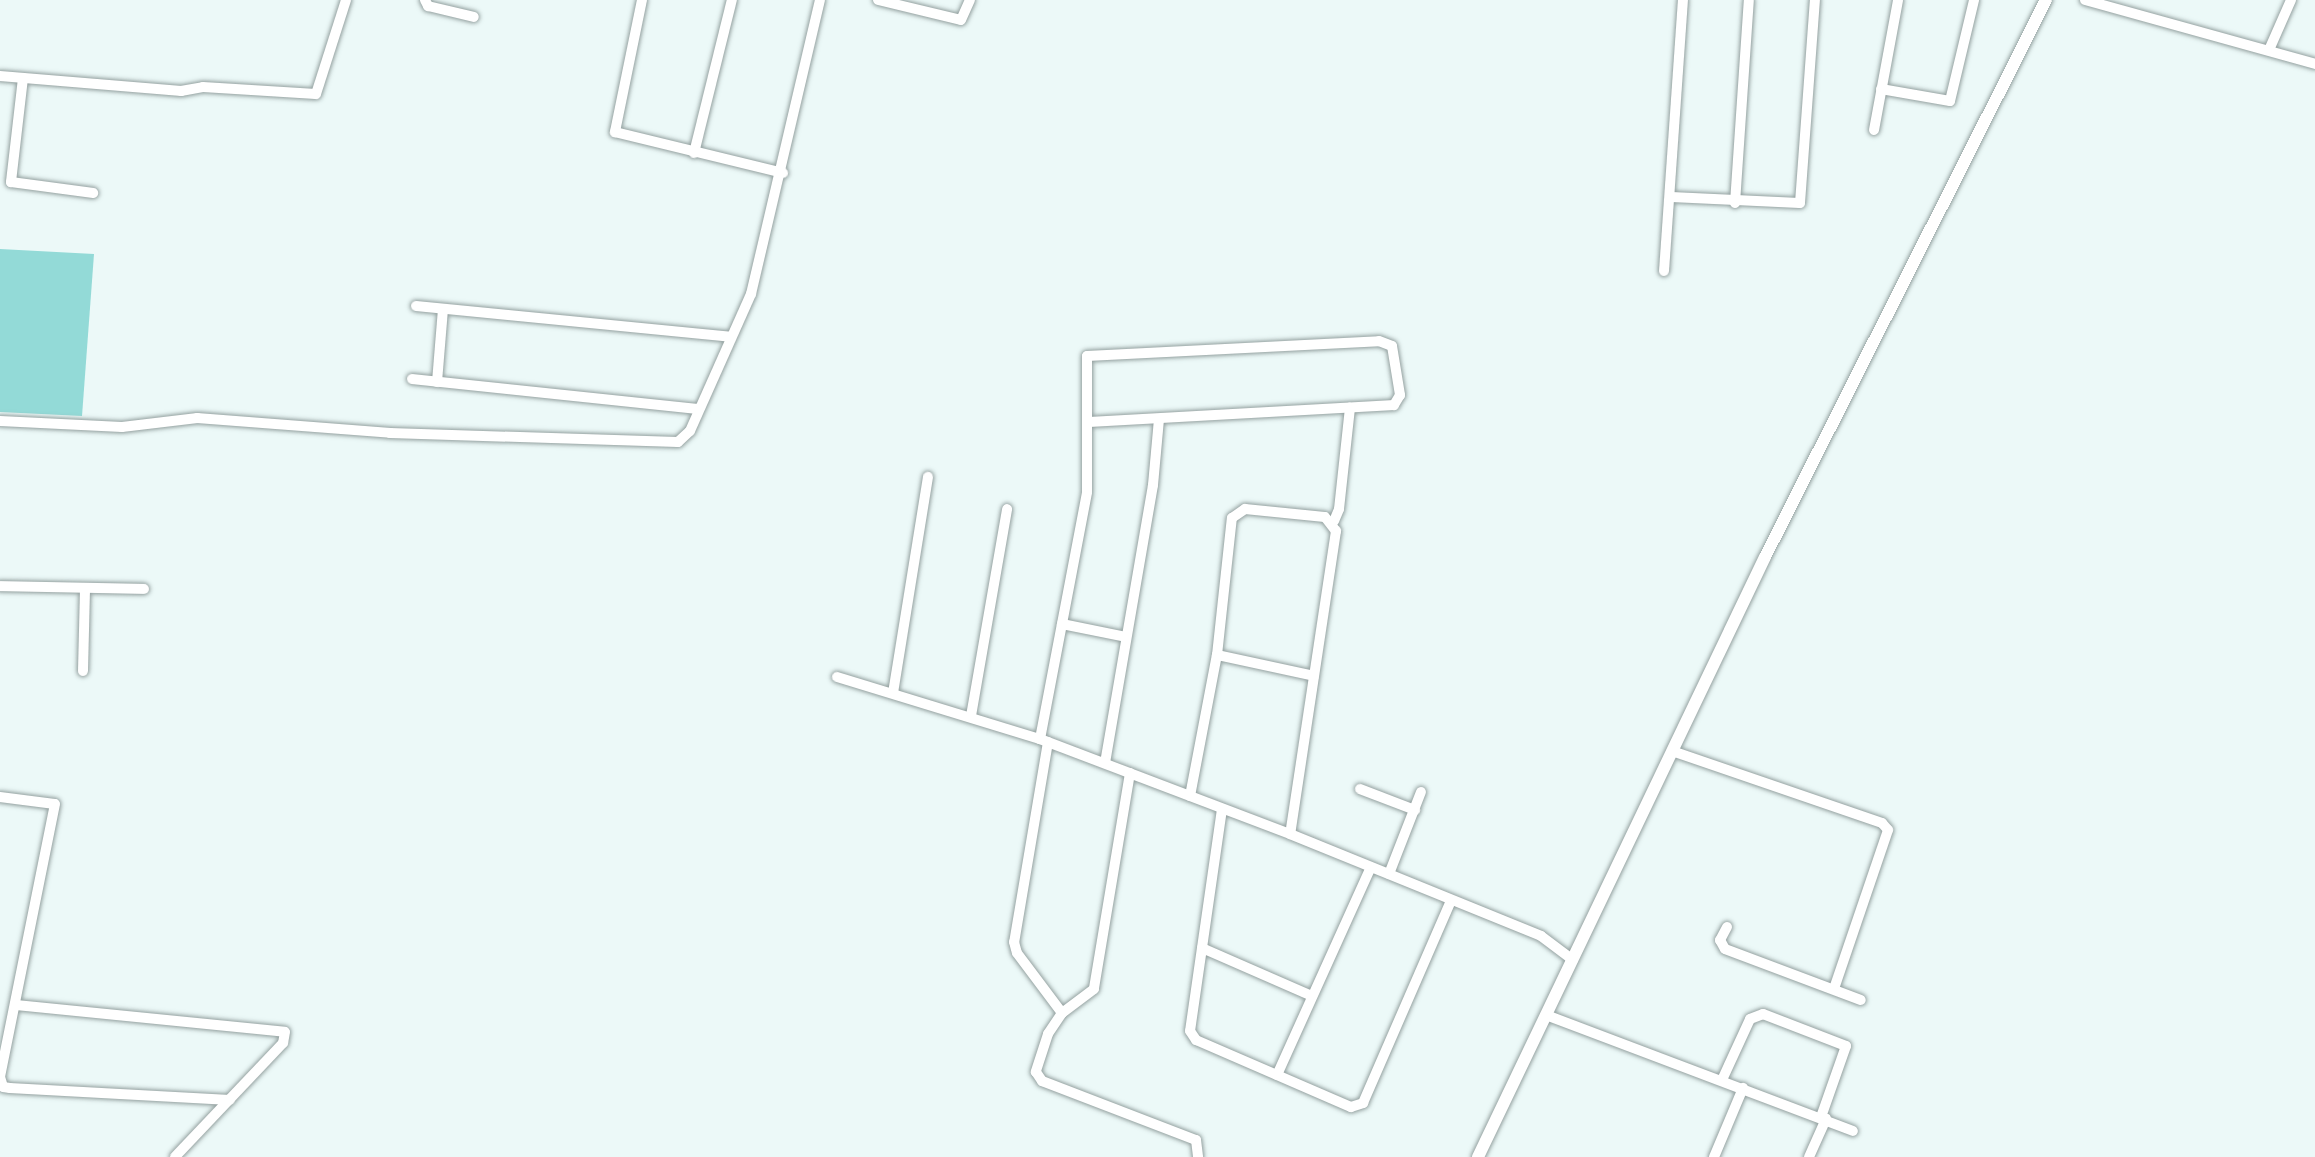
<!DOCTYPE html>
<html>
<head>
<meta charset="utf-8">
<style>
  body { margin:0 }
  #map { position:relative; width:2315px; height:1157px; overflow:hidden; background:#ecf9f8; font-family:Merriweather,serif }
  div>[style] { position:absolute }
  .green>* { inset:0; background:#93dad7 }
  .roads { filter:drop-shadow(0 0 2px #94a1a0) drop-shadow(0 0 2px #94a1a0) }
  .minor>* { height:10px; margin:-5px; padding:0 5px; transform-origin:5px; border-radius:5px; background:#fff }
  .tertiary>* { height:12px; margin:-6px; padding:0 6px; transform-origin:6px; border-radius:6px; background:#fff }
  span { translate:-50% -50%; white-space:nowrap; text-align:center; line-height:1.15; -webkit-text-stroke:6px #ecf9f8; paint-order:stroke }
</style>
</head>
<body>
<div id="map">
  <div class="green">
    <i style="clip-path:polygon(0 249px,94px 254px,82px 416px,0 412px)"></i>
  </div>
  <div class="roads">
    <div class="minor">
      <i style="left:425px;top:0;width:7px;rotate:63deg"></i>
      <i style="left:428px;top:6px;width:47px;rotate:13.4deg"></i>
      <i style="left:642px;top:0;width:135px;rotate:101.6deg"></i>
      <i style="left:615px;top:132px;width:173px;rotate:13.7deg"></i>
      <i style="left:878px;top:0;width:85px;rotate:13.5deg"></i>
      <i style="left:961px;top:20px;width:22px;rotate:-66deg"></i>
      <i style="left:2085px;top:0;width:239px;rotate:15.5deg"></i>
      <i style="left:2269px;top:50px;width:55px;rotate:-66.3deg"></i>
      <i style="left:0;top:76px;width:182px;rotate:4.7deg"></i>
      <i style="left:181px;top:91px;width:22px;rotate:-10deg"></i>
      <i style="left:203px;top:87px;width:113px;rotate:3.5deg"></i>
      <i style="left:316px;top:94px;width:99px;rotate:-72.3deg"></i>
      <i style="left:23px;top:78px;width:105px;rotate:96.6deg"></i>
      <i style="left:11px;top:182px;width:83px;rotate:7.6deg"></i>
      <i style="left:1881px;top:89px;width:70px;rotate:9.9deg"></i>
      <i style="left:1950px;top:101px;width:104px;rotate:-76.6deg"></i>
      <i style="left:1874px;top:130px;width:132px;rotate:-79.5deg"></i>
      <i style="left:694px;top:153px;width:158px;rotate:-76.1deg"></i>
      <i style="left:1671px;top:197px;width:129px;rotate:2.7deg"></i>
      <i style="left:1800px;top:203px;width:204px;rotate:-85.8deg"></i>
      <i style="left:1735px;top:203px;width:203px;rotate:-86.1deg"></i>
      <i style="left:1664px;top:271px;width:272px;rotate:-86deg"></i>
      <i style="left:416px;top:306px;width:316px;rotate:5.6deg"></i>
      <i style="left:412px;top:379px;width:287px;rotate:6deg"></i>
      <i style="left:437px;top:382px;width:73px;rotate:-85.3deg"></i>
      <i style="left:0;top:421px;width:122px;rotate:2.8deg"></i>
      <i style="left:122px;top:427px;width:76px;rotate:-6.8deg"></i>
      <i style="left:197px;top:418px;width:194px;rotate:4.4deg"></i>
      <i style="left:390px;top:433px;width:288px;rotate:1.8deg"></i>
      <i style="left:678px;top:442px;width:16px;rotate:-43deg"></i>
      <i style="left:690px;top:431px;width:150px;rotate:-66deg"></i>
      <i style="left:751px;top:294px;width:302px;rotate:-76.8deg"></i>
      <i style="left:1334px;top:521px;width:13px;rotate:-67deg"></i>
      <i style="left:1339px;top:509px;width:102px;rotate:-83.8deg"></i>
      <i style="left:0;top:586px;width:144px;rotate:1.2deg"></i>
      <i style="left:1062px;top:624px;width:65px;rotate:11.5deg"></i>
      <i style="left:1217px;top:655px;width:99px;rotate:12.2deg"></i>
      <i style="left:83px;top:671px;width:83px;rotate:-88.6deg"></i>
      <i style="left:837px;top:677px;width:212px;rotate:17deg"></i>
      <i style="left:1040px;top:739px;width:267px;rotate:20.8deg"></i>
      <i style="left:1290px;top:834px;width:271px;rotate:22.1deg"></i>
      <i style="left:1541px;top:936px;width:40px;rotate:37deg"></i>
      <i style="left:893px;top:693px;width:219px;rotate:-80.8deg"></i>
      <i style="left:971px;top:716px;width:210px;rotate:-80.1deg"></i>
      <i style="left:1040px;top:739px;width:251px;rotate:-79.2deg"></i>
      <i style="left:1087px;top:492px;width:136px;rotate:-90deg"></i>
      <i style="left:1087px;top:356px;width:292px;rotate:-2.9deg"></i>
      <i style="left:1379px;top:341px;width:14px;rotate:21deg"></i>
      <i style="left:1392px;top:346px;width:50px;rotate:80.7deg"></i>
      <i style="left:1400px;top:395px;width:12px;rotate:121deg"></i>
      <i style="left:1394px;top:405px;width:305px;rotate:176.8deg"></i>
      <i style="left:1048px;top:742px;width:203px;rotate:99.6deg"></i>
      <i style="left:1014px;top:942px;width:11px;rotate:75deg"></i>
      <i style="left:1017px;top:953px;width:75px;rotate:53.1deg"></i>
      <i style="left:1672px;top:751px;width:222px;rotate:18.9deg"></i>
      <i style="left:1882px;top:823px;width:9px;rotate:49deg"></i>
      <i style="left:1888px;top:830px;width:168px;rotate:108.8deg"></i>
      <i style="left:1105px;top:763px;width:282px;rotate:-80.2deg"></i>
      <i style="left:1153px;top:485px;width:66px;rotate:-84.8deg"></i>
      <i style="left:1130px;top:773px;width:219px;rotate:99.5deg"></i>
      <i style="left:1094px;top:989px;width:40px;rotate:143deg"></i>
      <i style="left:1062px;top:1013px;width:25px;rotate:124deg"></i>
      <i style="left:1048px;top:1034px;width:40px;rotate:108deg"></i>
      <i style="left:1036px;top:1072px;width:11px;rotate:56deg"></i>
      <i style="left:1042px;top:1081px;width:165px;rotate:21deg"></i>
      <i style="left:1196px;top:1140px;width:17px;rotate:83deg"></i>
      <i style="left:1360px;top:789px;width:59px;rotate:20.9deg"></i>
      <i style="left:1190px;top:796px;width:144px;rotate:-79.2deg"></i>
      <i style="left:1217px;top:655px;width:138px;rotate:-83.8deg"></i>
      <i style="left:1232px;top:518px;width:16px;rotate:-35deg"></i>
      <i style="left:1245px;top:509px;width:80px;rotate:5.7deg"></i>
      <i style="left:1325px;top:517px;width:18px;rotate:52deg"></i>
      <i style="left:1336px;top:531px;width:306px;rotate:98.6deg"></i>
      <i style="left:0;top:797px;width:55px;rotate:7.3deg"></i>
      <i style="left:55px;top:804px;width:278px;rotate:101.4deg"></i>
      <i style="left:1222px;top:809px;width:224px;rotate:98.2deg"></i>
      <i style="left:1190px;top:1031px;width:11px;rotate:56deg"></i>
      <i style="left:1196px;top:1040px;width:169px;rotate:23.4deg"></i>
      <i style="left:1351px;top:1107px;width:13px;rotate:-18deg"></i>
      <i style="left:1363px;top:1103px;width:220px;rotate:-66.5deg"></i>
      <i style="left:1389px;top:874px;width:88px;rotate:-68.7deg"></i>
      <i style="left:1727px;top:927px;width:15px;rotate:118deg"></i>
      <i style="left:1720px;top:940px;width:10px;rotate:61deg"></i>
      <i style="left:1725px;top:949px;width:145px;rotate:20.6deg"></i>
      <i style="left:1202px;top:948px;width:120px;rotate:23.6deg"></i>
      <i style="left:16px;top:1005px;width:270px;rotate:5.7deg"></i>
      <i style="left:285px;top:1032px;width:11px;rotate:100deg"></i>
      <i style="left:283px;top:1043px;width:157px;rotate:133.5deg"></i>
      <i style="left:1546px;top:1015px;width:328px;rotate:20.7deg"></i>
      <i style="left:1277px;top:1075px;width:228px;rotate:-65.7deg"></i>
      <i style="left:0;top:1077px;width:10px;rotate:73deg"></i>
      <i style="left:3px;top:1087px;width:7px;rotate:8deg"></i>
      <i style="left:10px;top:1088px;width:220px;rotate:3.1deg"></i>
      <i style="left:1722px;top:1080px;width:67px;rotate:-65.3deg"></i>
      <i style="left:1750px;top:1019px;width:14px;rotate:-21deg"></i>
      <i style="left:1763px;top:1014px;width:89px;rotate:21.1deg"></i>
      <i style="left:1846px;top:1046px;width:75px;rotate:109.4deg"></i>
      <i style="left:1714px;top:1157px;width:75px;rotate:-67.2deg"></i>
      <i style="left:1809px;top:1157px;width:42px;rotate:-65.9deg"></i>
    </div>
    <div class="tertiary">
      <i style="left:1478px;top:1157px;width:665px;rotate:-64.44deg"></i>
      <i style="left:1765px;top:557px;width:624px;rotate:-63.23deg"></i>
    </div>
  </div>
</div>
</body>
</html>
